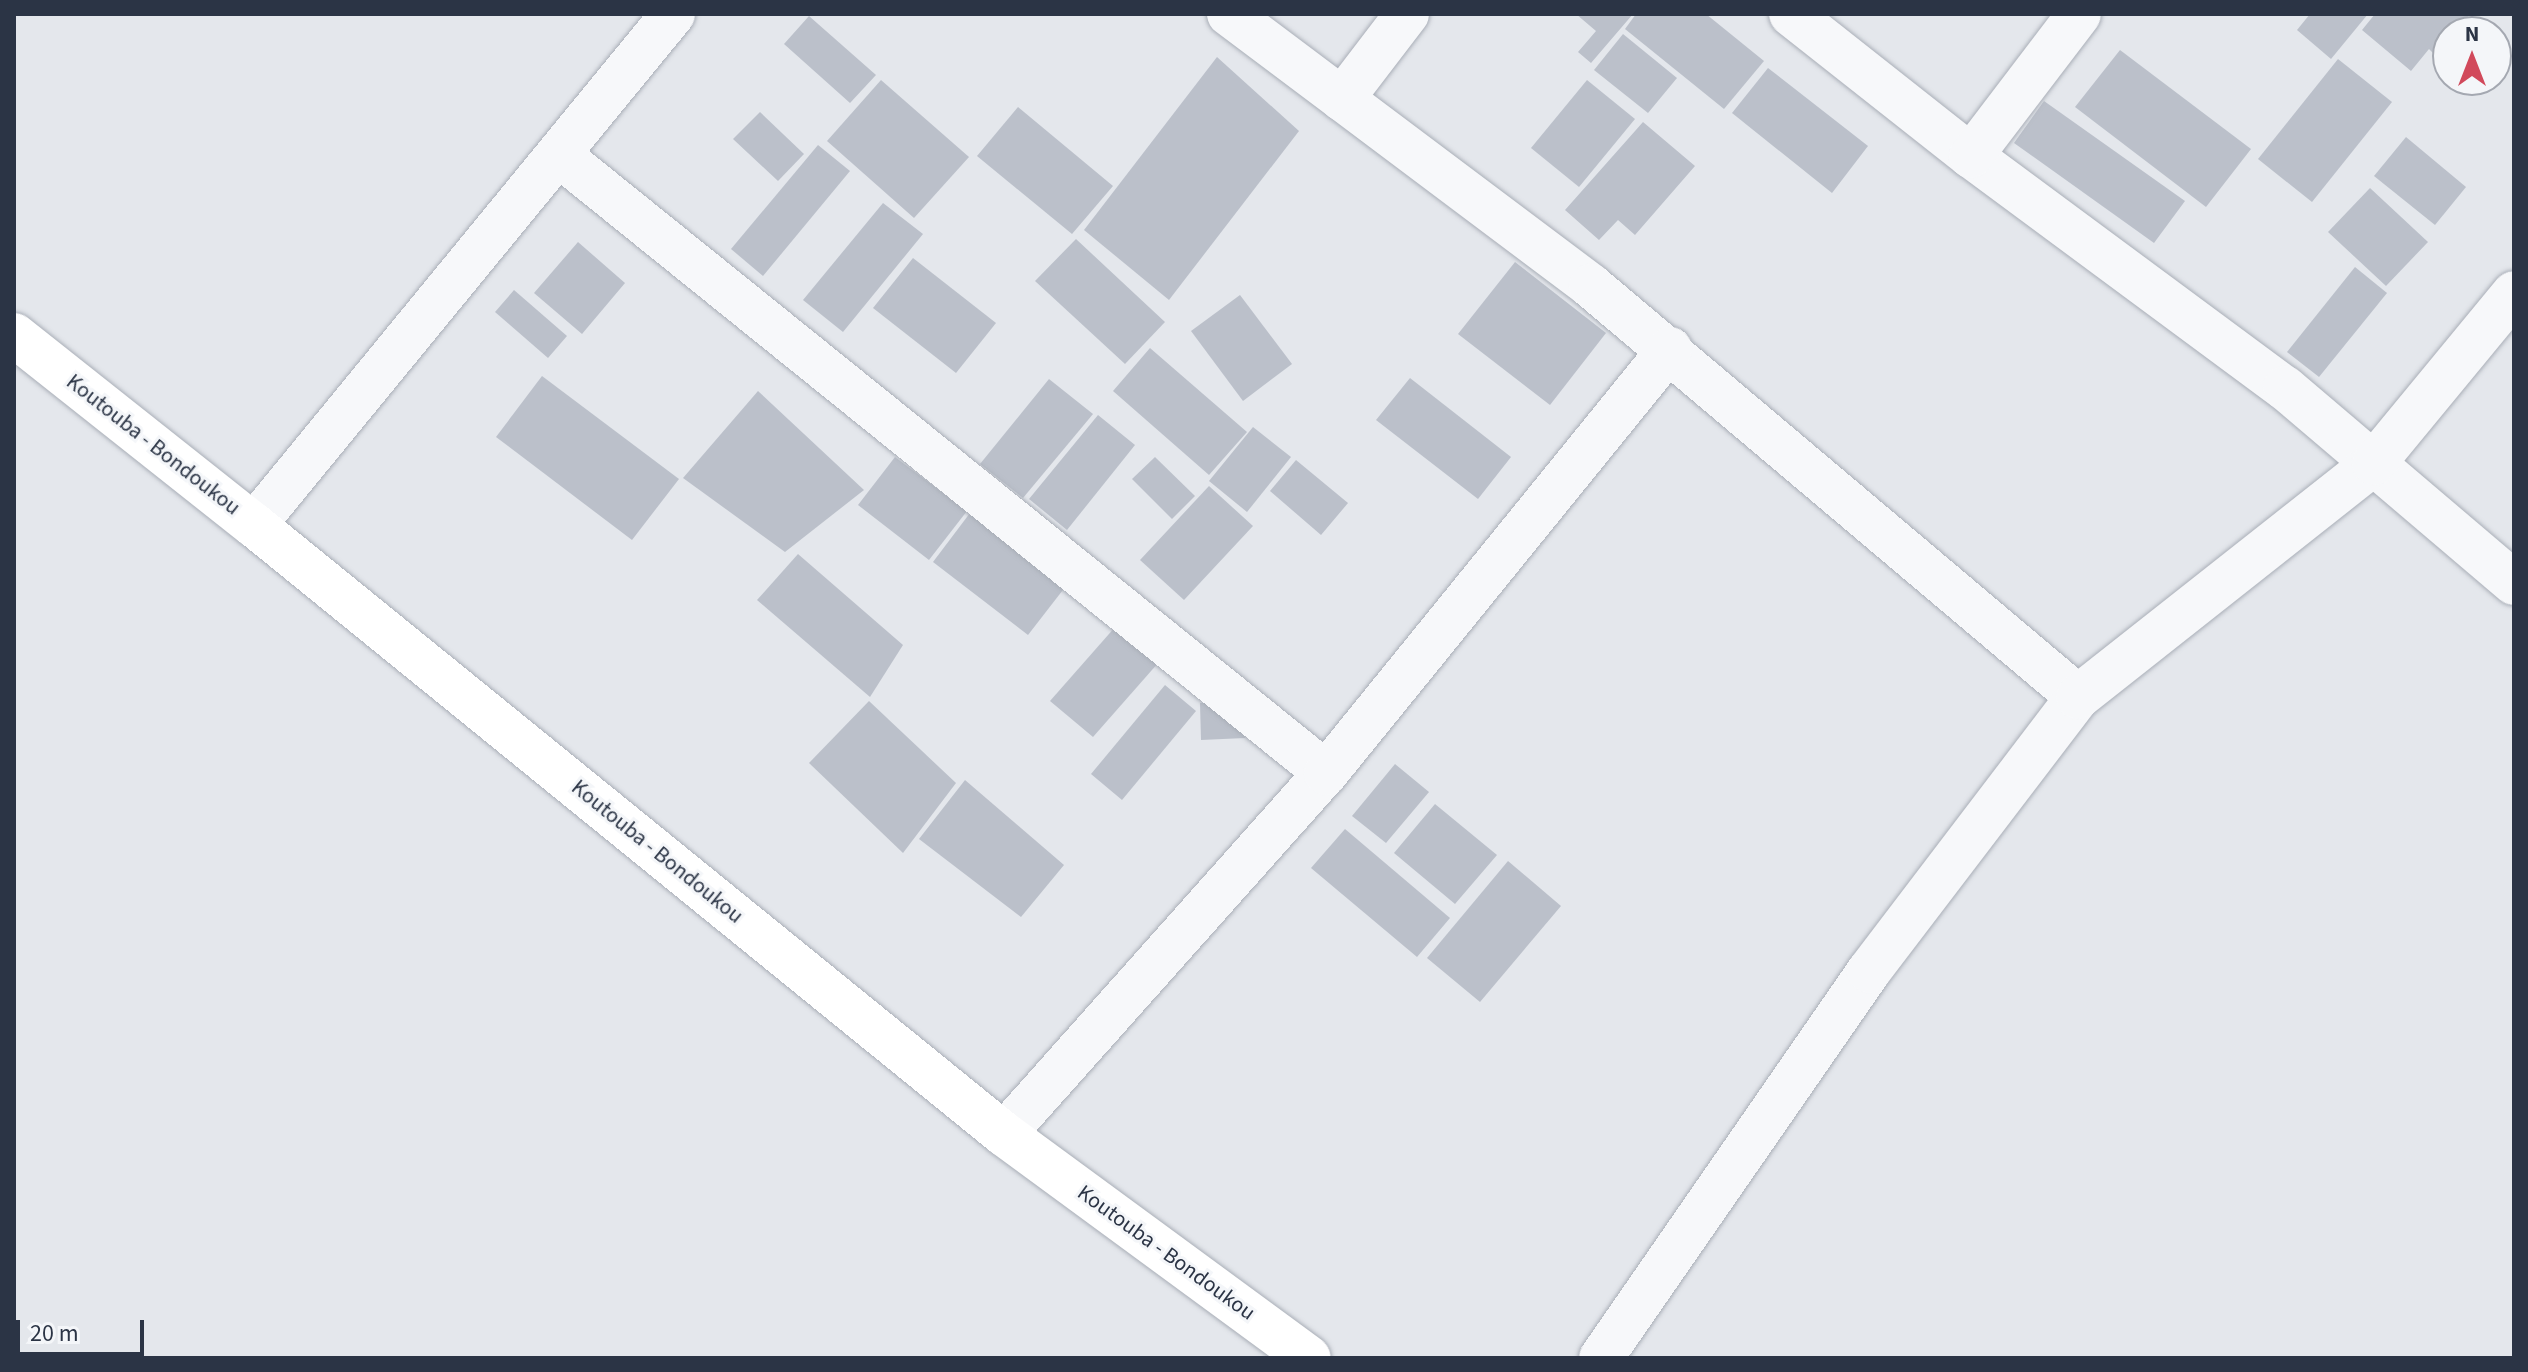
<!DOCTYPE html>
<html>
<head>
<meta charset="utf-8">
<style>
  body { margin:0 }
  #map { position:relative; width:2528px; height:1372px; overflow:hidden; background:#e4e7ec; font-family:"Source Sans 3",sans-serif }
  div>[style] { position:absolute }
  .building>* { inset:0; background:#bbc0ca }
  .roads { filter:drop-shadow(0 0 2px #a9aeb7) drop-shadow(0 0 2px #a9aeb7) }
  .minor>* { height:44px; margin:-22px; padding:0 22px; transform-origin:22px; border-radius:22px; background:#f7f8fa }
  .major>* { height:44px; margin:-22px; padding:0 22px; transform-origin:22px; border-radius:22px; background:#fff }
  span { translate:-50% -50%; white-space:nowrap; text-align:center; line-height:1.15; -webkit-text-stroke:6px #f4f6f9; paint-order:stroke }
  .street-label { font-size:22px; color:#2b3445 }
  .frame { position:absolute; inset:0; border:16px solid #2b3445; pointer-events:none }
  .north { position:absolute; left:2432px; top:16px; width:80px; height:80px; box-sizing:border-box; background:#f4f6f9; border:2px solid #a4a8b1; border-radius:50%; rotate:0deg; font-size:22px; font-weight:700; line-height:32px; text-align:center; color:#2b3445 }
  .north::after { content:''; display:block; margin:auto; width:28px; height:36px; background:#d1495b; clip-path:polygon(50% 0,100% 100%,50% 72%,0 100%) }
  .scale { position:absolute; left:16px; top:1320px; width:128px; height:36px; box-sizing:border-box; border:4px solid #2b3445; border-top:0; padding-left:10px; font-size:24px; line-height:28px; white-space:nowrap; color:#2b3445; -webkit-text-stroke:6px #f4f6f9; paint-order:stroke }
</style>
</head>
<body>
<div id="map">
  <div class="building">
    <i style="clip-path:polygon(1576px 14px,1633px 14px,1591px 63px,1578px 52px,1596px 31px)"></i>
    <i style="clip-path:polygon(1636px 14px,1706px 14px,1764px 61px,1724px 109px,1625px 29px)"></i>
    <i style="clip-path:polygon(2310px 14px,2368px 14px,2331px 59px,2297px 30px)"></i>
    <i style="clip-path:polygon(2375px 14px,2470px 14px,2455px 32px,2448px 32px,2448px 40px,2435px 55px,2429px 49px,2411px 71px,2362px 30px)"></i>
    <i style="clip-path:polygon(809px 16px,876px 75px,850px 103px,784px 44px)"></i>
    <i style="clip-path:polygon(1623px 34px,1677px 78px,1648px 113px,1594px 70px)"></i>
    <i style="clip-path:polygon(2120px 50px,2251px 149px,2206px 207px,2075px 107px)"></i>
    <i style="clip-path:polygon(1217px 57px,1299px 131px,1169px 300px,1084px 230px)"></i>
    <i style="clip-path:polygon(2338px 59px,2392px 102px,2312px 202px,2258px 159px)"></i>
    <i style="clip-path:polygon(1768px 68px,1868px 146px,1832px 193px,1732px 113px)"></i>
    <i style="clip-path:polygon(881px 80px,969px 157px,914px 218px,827px 141px)"></i>
    <i style="clip-path:polygon(1587px 80px,1635px 119px,1579px 187px,1531px 148px)"></i>
    <i style="clip-path:polygon(2044px 101px,2185px 201px,2154px 243px,2014px 143px)"></i>
    <i style="clip-path:polygon(1018px 107px,1113px 186px,1072px 234px,977px 156px)"></i>
    <i style="clip-path:polygon(760px 112px,804px 154px,778px 181px,733px 139px)"></i>
    <i style="clip-path:polygon(1643px 122px,1695px 166px,1635px 235px,1618px 220px,1599px 240px,1565px 210px)"></i>
    <i style="clip-path:polygon(2406px 137px,2466px 187px,2435px 225px,2374px 176px)"></i>
    <i style="clip-path:polygon(818px 145px,850px 171px,763px 276px,731px 249px)"></i>
    <i style="clip-path:polygon(2370px 188px,2428px 242px,2386px 286px,2328px 232px)"></i>
    <i style="clip-path:polygon(883px 203px,923px 234px,843px 332px,803px 300px)"></i>
    <i style="clip-path:polygon(1076px 239px,1165px 322px,1125px 364px,1035px 281px)"></i>
    <i style="clip-path:polygon(578px 242px,625px 283px,582px 334px,534px 293px)"></i>
    <i style="clip-path:polygon(913px 258px,996px 323px,956px 373px,873px 308px)"></i>
    <i style="clip-path:polygon(1515px 262px,1606px 333px,1550px 405px,1458px 334px)"></i>
    <i style="clip-path:polygon(2355px 267px,2387px 293px,2319px 377px,2287px 352px)"></i>
    <i style="clip-path:polygon(514px 290px,567px 336px,548px 358px,495px 312px)"></i>
    <i style="clip-path:polygon(1240px 295px,1292px 364px,1243px 401px,1191px 331px)"></i>
    <i style="clip-path:polygon(1150px 348px,1247px 432px,1209px 475px,1113px 391px)"></i>
    <i style="clip-path:polygon(542px 376px,679px 479px,632px 540px,496px 437px)"></i>
    <i style="clip-path:polygon(1410px 378px,1511px 457px,1478px 499px,1376px 420px)"></i>
    <i style="clip-path:polygon(1049px 379px,1093px 414px,1023px 498px,980px 464px)"></i>
    <i style="clip-path:polygon(758px 391px,864px 490px,785px 552px,683px 478px)"></i>
    <i style="clip-path:polygon(1098px 415px,1135px 445px,1067px 530px,1029px 499px)"></i>
    <i style="clip-path:polygon(1253px 427px,1291px 457px,1247px 512px,1209px 481px)"></i>
    <i style="clip-path:polygon(895px 457px,967px 511px,929px 560px,858px 505px)"></i>
    <i style="clip-path:polygon(1155px 457px,1195px 496px,1172px 519px,1132px 479px)"></i>
    <i style="clip-path:polygon(1296px 460px,1348px 503px,1321px 535px,1270px 491px)"></i>
    <i style="clip-path:polygon(1209px 486px,1253px 526px,1184px 600px,1140px 560px)"></i>
    <i style="clip-path:polygon(970px 513px,1066px 586px,1028px 635px,933px 562px)"></i>
    <i style="clip-path:polygon(798px 554px,903px 645px,870px 697px,757px 600px)"></i>
    <i style="clip-path:polygon(1116px 626px,1159px 662px,1093px 737px,1050px 701px)"></i>
    <i style="clip-path:polygon(1165px 685px,1196px 711px,1122px 800px,1091px 774px)"></i>
    <i style="clip-path:polygon(869px 701px,956px 783px,903px 853px,809px 763px)"></i>
    <i style="clip-path:polygon(1243px 701px,1245px 738px,1201px 740px,1200px 703px)"></i>
    <i style="clip-path:polygon(1395px 764px,1429px 792px,1386px 843px,1352px 816px)"></i>
    <i style="clip-path:polygon(965px 780px,1064px 865px,1021px 917px,919px 839px)"></i>
    <i style="clip-path:polygon(1435px 804px,1497px 855px,1455px 904px,1394px 853px)"></i>
    <i style="clip-path:polygon(1345px 829px,1450px 918px,1417px 957px,1311px 868px)"></i>
    <i style="clip-path:polygon(1508px 861px,1561px 906px,1480px 1002px,1427px 958px)"></i>
  </div>
  <div class="roads">
    <div class="minor">
      <i style="left:1229px;top:14px;width:453px;rotate:36.9deg"></i>
      <i style="left:1591px;top:286px;width:637px;rotate:40.16deg"></i>
      <i style="left:1791px;top:14px;width:229px;rotate:38.3deg"></i>
      <i style="left:1971px;top:156px;width:390px;rotate:36.5deg"></i>
      <i style="left:2285px;top:388px;width:301px;rotate:40.4deg"></i>
      <i style="left:1342px;top:99px;width:107px;rotate:-52.6deg"></i>
      <i style="left:559px;top:155px;width:985px;rotate:38.86deg"></i>
      <i style="left:1971px;top:156px;width:178px;rotate:-52.7deg"></i>
      <i style="left:254px;top:525px;width:661px;rotate:-50.65deg"></i>
      <i style="left:1004px;top:1134px;width:484px;rotate:-48.3deg"></i>
      <i style="left:1326px;top:773px;width:546px;rotate:-50.95deg"></i>
      <i style="left:1601px;top:1358px;width:471px;rotate:-55.3deg"></i>
      <i style="left:1869px;top:971px;width:345px;rotate:-52.7deg"></i>
      <i style="left:2078px;top:697px;width:377px;rotate:-38.3deg"></i>
      <i style="left:2374px;top:463px;width:220px;rotate:-50.5deg"></i>
    </div>
    <div class="major">
      <i style="left:14px;top:335px;width:306px;rotate:38.4deg"></i>
      <i style="left:254px;top:525px;width:966px;rotate:39.08deg"></i>
      <i style="left:1004px;top:1134px;width:378px;rotate:36.3deg"></i>
    </div>
  </div>
  <div class="street-label">
    <span style="left:153px;top:445px;rotate:38deg">Koutouba - Bondoukou</span>
    <span style="left:657px;top:852px;rotate:39deg">Koutouba - Bondoukou</span>
    <span style="left:1166px;top:1253px;rotate:36deg">Koutouba - Bondoukou</span>
  </div>
  <div class="frame"></div>
  <div class="north">N</div>
  <div class="scale">20 m</div>
</div>
</body>
</html>
